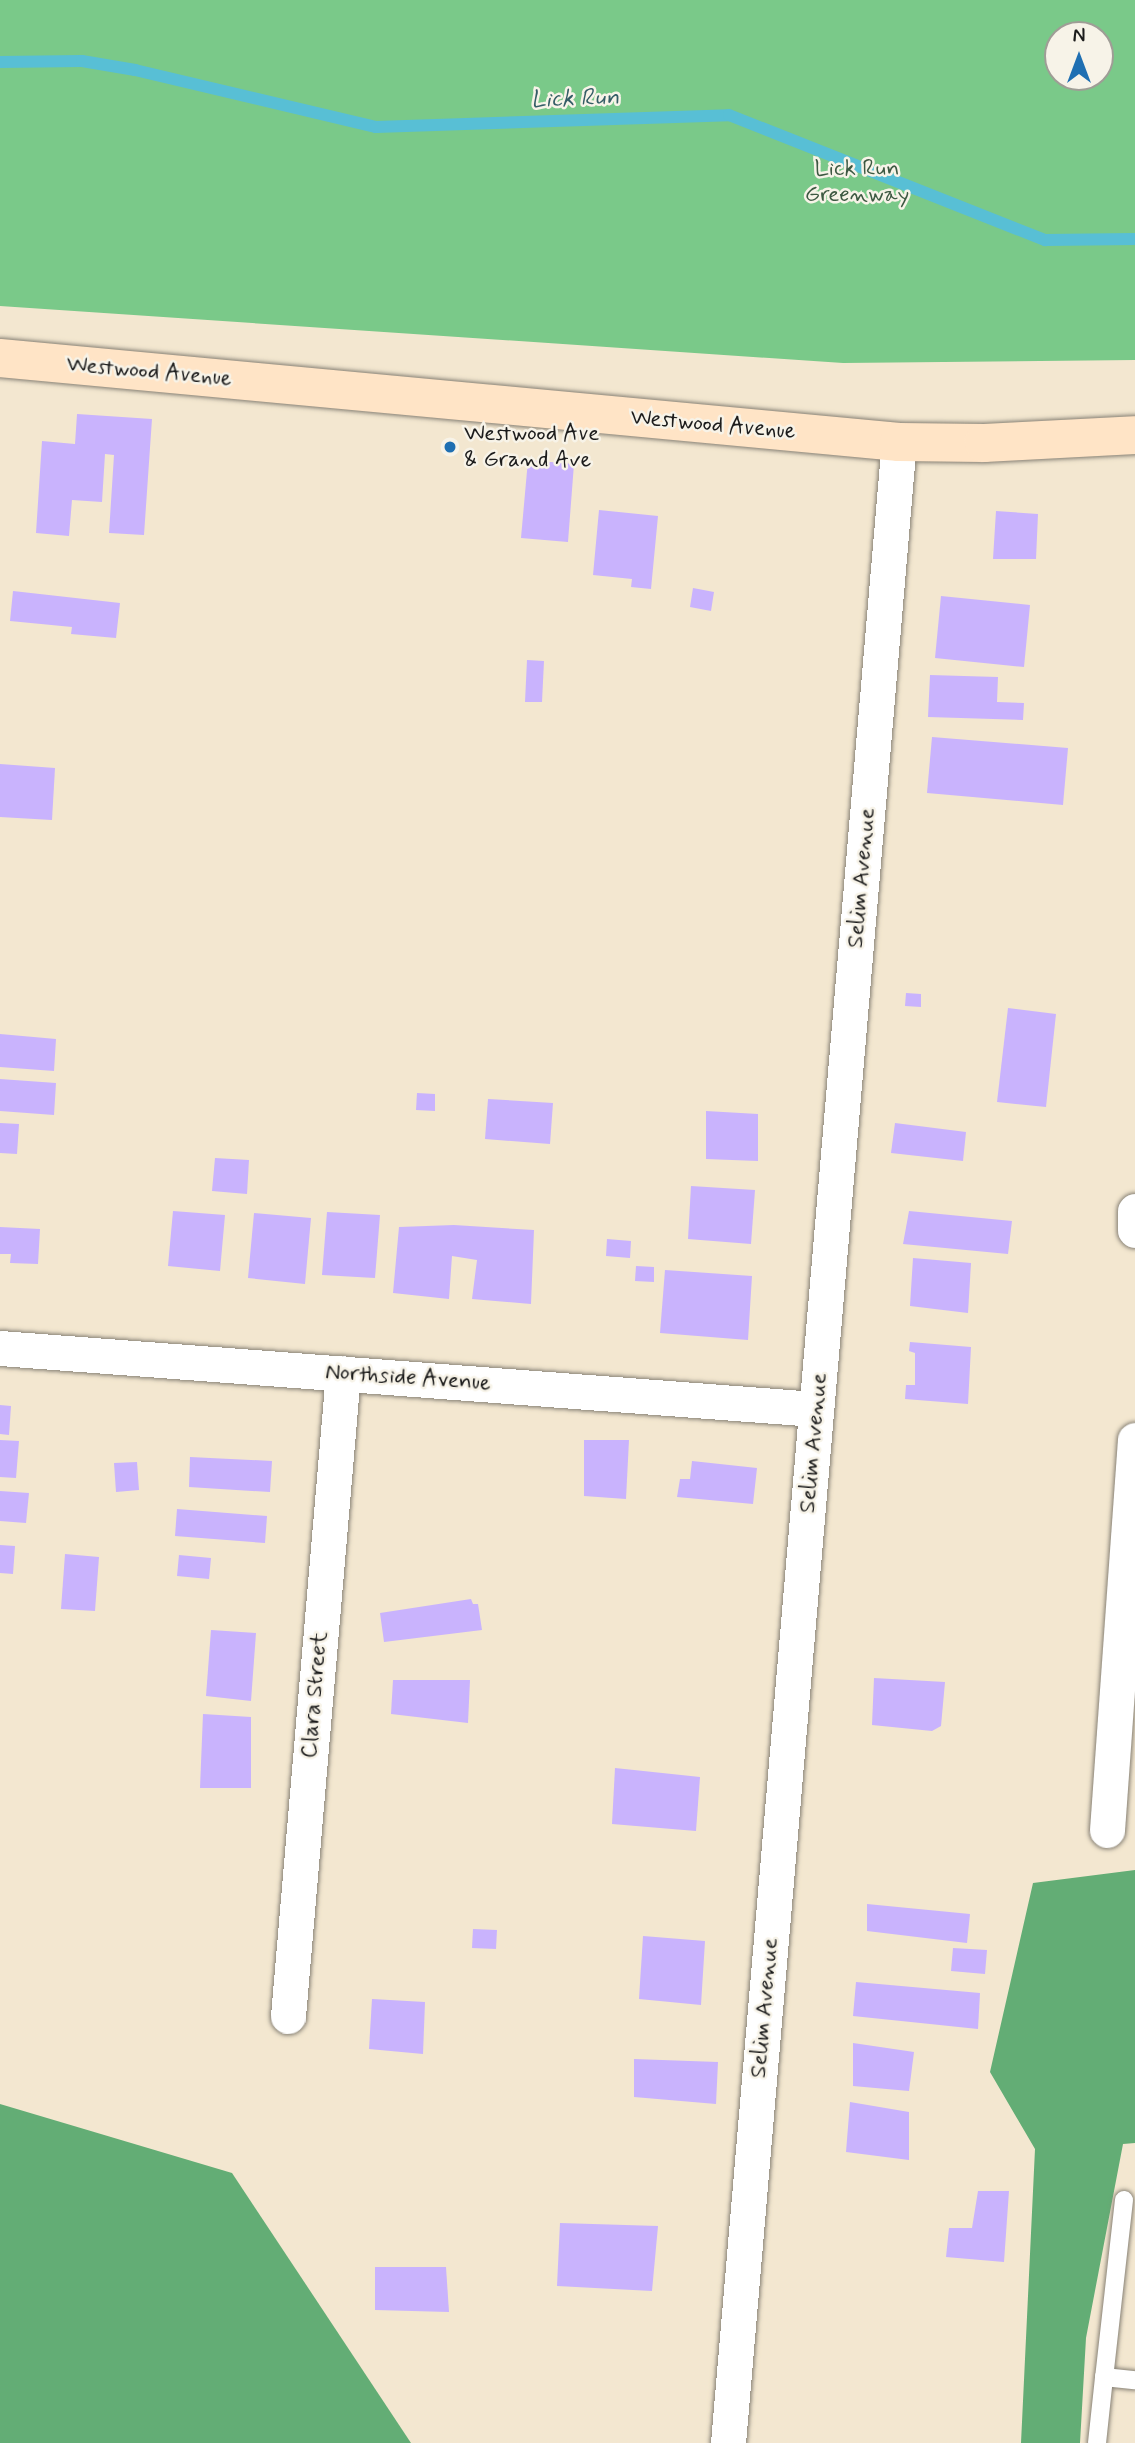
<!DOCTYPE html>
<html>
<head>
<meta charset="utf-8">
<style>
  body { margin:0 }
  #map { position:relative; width:1135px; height:2443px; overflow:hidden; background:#f3e7d0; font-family:Mynerve,sans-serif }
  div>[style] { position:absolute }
  .green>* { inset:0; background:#7ac989 }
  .forest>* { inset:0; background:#63ad75 }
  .stream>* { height:12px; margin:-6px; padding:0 6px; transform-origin:6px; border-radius:6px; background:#58bfd5 }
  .building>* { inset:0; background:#c9b3fd }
  .roads { filter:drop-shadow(0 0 2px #888276) drop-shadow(0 0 2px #888276) }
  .service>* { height:18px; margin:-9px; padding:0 9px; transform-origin:9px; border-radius:9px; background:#fff }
  .minor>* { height:35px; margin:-17.5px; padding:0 17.5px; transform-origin:17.5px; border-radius:17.5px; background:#fff }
  .secondary>* { height:38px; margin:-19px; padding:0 19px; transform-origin:19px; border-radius:19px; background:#ffe4c6 }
  .dots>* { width:19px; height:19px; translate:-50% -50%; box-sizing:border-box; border:4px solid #f7f3e8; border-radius:50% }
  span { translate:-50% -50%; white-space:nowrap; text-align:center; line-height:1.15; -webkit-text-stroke:5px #f7f3e8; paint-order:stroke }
  .park-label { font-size:23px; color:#3d5942 }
  .street-label { font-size:23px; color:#1c1c1c }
  .poi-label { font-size:23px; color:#1c1c1c }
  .left { translate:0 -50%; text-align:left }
  .water-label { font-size:24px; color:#345d66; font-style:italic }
  .north { position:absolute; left:1044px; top:21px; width:70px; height:70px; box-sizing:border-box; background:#f7f3e8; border:2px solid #9f9d96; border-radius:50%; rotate:0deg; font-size:19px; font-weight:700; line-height:28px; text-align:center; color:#1c1c1c }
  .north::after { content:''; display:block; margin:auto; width:24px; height:32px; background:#1f6fb2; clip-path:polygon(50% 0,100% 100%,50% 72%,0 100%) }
</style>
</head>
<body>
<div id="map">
  <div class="green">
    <i style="clip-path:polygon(evenodd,0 0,1135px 0,1135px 360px,843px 363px,0 306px,0 0,1100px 35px,1100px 77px,1058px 77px,1058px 35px,1100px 35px)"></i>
  </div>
  <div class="forest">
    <i style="clip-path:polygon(1135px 1870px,1135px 2143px,1123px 2144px,1086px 2338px,1080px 2443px,1021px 2443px,1035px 2149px,990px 2072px,1033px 1883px)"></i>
    <i style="clip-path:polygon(0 2104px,232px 2173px,411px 2443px,0 2443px)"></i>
  </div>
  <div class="stream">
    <i style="left:0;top:62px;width:82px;rotate:-0.7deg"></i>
    <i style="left:82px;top:61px;width:54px;rotate:9.6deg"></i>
    <i style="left:135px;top:70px;width:248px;rotate:13.3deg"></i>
    <i style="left:376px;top:127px;width:353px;rotate:-1.9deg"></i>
    <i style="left:729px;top:115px;width:340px;rotate:21.6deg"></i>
    <i style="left:1045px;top:240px;width:90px;rotate:-0.6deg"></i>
  </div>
  <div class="building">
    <i style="clip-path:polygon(77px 414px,152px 419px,144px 535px,109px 533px,114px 455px,105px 454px,102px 502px,72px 500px,69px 536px,36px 533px,42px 441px,75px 444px)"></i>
    <i style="clip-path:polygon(528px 460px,574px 464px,568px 542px,521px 538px)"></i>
    <i style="clip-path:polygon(599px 510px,658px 516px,651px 589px,631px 587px,632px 579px,593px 575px)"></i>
    <i style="clip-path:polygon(996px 511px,1038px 514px,1036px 559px,993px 559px)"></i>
    <i style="clip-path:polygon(693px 588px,714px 592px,711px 611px,690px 607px)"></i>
    <i style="clip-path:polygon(13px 591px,120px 603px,116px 638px,71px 634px,72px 627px,10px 621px)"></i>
    <i style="clip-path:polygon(941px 596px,1030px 605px,1024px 667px,935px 658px)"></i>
    <i style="clip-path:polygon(527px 660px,544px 661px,542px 702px,525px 702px)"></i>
    <i style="clip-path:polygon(930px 675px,998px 677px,997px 702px,1024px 703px,1023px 720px,928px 717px)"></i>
    <i style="clip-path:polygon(932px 737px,1068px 748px,1063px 805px,927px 793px)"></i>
    <i style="clip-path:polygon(0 764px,55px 768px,52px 820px,0 817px)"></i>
    <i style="clip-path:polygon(906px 993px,921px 994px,921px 1007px,905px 1006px)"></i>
    <i style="clip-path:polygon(1008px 1008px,1056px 1014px,1046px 1107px,997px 1102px)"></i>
    <i style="clip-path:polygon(0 1034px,56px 1039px,54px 1071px,0 1067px)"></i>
    <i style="clip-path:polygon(0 1079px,56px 1083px,54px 1115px,0 1111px)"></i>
    <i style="clip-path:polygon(417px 1093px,435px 1094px,435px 1111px,416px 1110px)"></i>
    <i style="clip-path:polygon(488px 1099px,553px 1103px,550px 1144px,485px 1139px)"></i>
    <i style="clip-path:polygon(706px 1111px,758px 1114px,758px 1161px,706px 1159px)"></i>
    <i style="clip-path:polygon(0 1123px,19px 1124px,17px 1154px,0 1153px)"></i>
    <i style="clip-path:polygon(895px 1123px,966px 1132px,963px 1161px,891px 1153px)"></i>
    <i style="clip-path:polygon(215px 1158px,249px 1160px,247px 1194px,212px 1191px)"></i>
    <i style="clip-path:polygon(691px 1186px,755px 1190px,751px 1244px,688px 1239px)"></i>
    <i style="clip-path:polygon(173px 1211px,225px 1215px,220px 1271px,168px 1266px)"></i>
    <i style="clip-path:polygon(909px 1211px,1012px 1221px,1008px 1254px,903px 1244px)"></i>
    <i style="clip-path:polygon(327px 1212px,380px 1215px,375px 1278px,322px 1275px)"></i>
    <i style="clip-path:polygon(254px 1213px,311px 1218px,305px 1284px,248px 1278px)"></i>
    <i style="clip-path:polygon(454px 1225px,534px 1230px,531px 1304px,472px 1299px,477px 1260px,452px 1256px,449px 1299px,393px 1293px,399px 1227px)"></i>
    <i style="clip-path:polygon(0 1227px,40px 1229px,38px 1264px,10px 1263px,11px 1254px,0 1254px)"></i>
    <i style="clip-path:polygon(607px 1239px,631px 1241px,630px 1258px,606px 1256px)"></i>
    <i style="clip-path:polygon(913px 1258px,971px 1263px,968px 1313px,910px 1306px)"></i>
    <i style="clip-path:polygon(636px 1266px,654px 1267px,654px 1282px,635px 1281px)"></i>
    <i style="clip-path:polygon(665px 1270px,752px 1276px,748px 1340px,660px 1333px)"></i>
    <i style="clip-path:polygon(910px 1342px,971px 1347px,968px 1404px,905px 1399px,906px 1385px,915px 1385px,915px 1353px,909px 1351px)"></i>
    <i style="clip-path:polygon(0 1405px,11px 1406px,9px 1435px,0 1434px)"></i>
    <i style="clip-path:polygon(0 1440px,19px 1441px,16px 1478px,0 1477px)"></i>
    <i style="clip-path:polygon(584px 1440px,629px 1440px,626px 1499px,584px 1496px)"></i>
    <i style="clip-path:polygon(190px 1457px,272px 1461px,270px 1492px,189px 1487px)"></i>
    <i style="clip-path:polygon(692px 1461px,757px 1468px,753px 1504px,677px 1497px,680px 1479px,690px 1479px)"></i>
    <i style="clip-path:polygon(137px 1462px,139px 1490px,116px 1492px,114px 1463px)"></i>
    <i style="clip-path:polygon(0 1491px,29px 1493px,26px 1523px,0 1521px)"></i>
    <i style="clip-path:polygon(177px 1509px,267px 1516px,265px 1543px,175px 1536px)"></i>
    <i style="clip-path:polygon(0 1545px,15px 1546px,13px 1574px,0 1573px)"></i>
    <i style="clip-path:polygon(65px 1554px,99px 1557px,95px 1611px,61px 1609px)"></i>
    <i style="clip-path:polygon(179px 1555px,211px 1558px,209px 1579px,177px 1576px)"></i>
    <i style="clip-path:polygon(471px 1599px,473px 1604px,478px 1604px,482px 1630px,384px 1642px,380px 1613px)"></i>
    <i style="clip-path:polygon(211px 1630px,256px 1633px,251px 1701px,206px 1696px)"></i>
    <i style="clip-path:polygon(874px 1678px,945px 1682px,941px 1726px,932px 1731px,872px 1725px)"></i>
    <i style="clip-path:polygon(393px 1680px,470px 1680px,468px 1723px,391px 1714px)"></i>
    <i style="clip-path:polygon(203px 1714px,251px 1717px,251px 1788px,200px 1788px)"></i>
    <i style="clip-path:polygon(615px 1768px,700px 1777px,696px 1831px,612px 1824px)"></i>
    <i style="clip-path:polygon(867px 1904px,970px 1914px,967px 1943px,867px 1931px)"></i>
    <i style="clip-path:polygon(473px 1929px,497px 1930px,496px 1949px,472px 1948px)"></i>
    <i style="clip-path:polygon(643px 1936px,705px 1941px,701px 2005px,639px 1999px)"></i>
    <i style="clip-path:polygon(953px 1948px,987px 1950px,985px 1974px,951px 1971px)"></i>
    <i style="clip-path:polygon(856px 1982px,980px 1993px,978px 2029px,853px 2016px)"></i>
    <i style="clip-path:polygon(372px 1999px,425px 2002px,423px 2054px,369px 2049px)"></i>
    <i style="clip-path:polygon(853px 2043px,914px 2052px,909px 2091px,853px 2086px)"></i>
    <i style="clip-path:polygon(634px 2059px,718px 2062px,716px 2104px,634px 2097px)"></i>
    <i style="clip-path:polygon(850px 2102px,909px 2112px,909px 2160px,846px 2152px)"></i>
    <i style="clip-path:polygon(978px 2191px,1009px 2191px,1004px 2262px,946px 2257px,949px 2228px,972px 2228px)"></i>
    <i style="clip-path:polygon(560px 2223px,658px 2226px,652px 2291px,557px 2286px)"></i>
    <i style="clip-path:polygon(375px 2267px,446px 2267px,449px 2312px,375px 2310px)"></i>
  </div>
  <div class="roads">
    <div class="service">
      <i style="left:1124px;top:2200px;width:178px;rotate:96.4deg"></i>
      <i style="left:1104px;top:2377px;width:31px;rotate:6deg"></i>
      <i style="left:1097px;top:2443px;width:66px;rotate:-83.9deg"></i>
    </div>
    <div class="minor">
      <i style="left:1135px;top:1211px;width:19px;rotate:90deg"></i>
      <i style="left:0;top:1348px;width:818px;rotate:4.28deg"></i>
      <i style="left:1107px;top:1830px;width:391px;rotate:-85.9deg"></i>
      <i style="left:288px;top:2016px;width:645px;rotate:-85.11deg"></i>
      <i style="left:728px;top:2443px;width:2008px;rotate:-85.12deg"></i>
    </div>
    <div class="secondary">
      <i style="left:0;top:358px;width:903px;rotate:5.34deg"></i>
      <i style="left:899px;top:442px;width:85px;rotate:0.7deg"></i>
      <i style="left:984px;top:443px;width:151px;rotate:-3deg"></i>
    </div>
  </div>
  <div class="dots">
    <i style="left:450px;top:447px;background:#1f6fb2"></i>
  </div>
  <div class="park-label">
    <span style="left:857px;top:182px">Lick Run<br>Greenway</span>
  </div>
  <div class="street-label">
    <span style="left:149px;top:372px;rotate:5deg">Westwood Avenue</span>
    <span style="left:713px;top:425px;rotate:5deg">Westwood Avenue</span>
    <span style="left:862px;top:878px;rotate:-85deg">Selim Avenue</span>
    <span style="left:408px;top:1378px;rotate:4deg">Northside Avenue</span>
    <span style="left:814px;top:1443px;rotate:-85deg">Selim Avenue</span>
    <span style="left:315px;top:1695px;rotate:-85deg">Clara Street</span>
    <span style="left:765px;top:2008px;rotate:-85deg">Selim Avenue</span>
  </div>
  <div class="poi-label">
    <span class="left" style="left:464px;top:447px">Westwood Ave<br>&amp; Grand Ave</span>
  </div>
  <div class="water-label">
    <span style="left:575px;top:99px;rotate:-2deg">Lick Run</span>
  </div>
  <div class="north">N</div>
</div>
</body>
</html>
